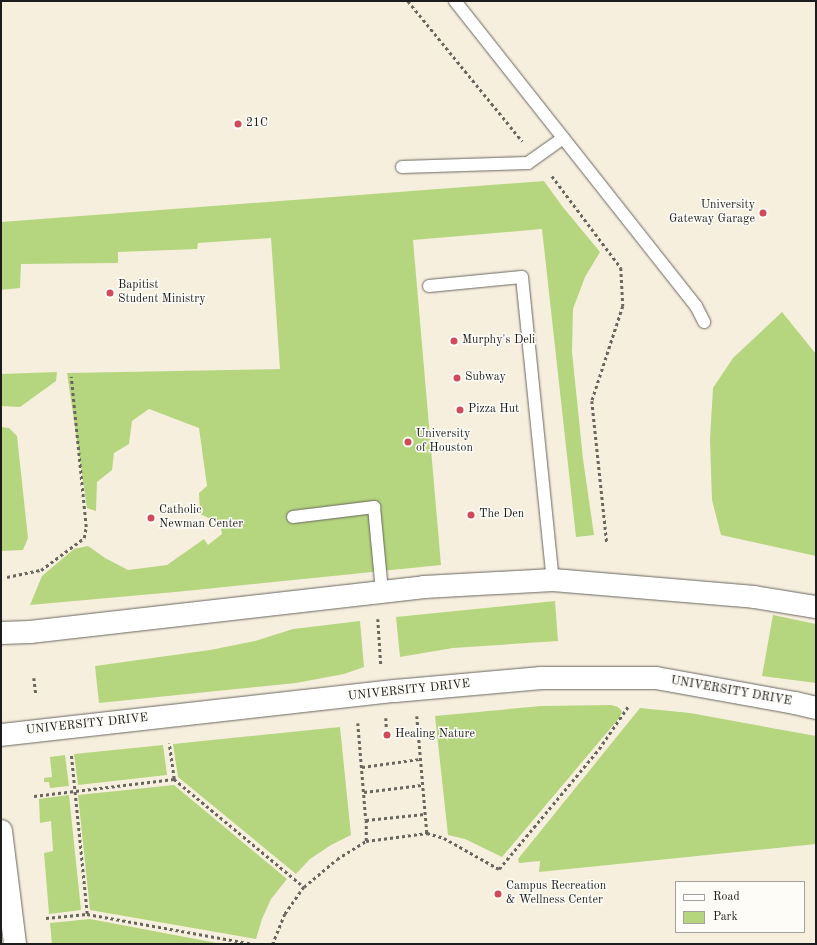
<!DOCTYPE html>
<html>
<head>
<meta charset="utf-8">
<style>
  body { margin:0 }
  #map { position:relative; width:817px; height:945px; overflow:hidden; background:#f7efde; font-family:"Old Standard TT",serif }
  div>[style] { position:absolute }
  .green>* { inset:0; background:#b5d67e }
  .path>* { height:2.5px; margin-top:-1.25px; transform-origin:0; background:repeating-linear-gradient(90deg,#696660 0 3px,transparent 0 6px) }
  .roads { filter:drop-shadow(0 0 1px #696660) drop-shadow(0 0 1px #696660) }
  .service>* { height:12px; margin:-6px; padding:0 6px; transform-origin:6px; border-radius:6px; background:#fff }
  .minor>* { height:22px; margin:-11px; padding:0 11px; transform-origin:11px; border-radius:11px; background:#fff }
  .dots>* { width:11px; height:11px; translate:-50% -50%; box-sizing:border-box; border:2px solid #fdfcf7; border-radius:50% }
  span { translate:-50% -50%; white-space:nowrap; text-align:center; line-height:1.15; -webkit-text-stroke:3px #fdfcf7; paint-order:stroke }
  .poi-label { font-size:12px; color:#1c1c1c }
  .left { translate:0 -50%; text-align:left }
  .right { translate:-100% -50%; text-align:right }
  .street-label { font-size:12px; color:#1c1c1c }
  .frame { position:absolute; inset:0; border:2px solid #1c1c1c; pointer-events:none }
  .legend { position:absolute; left:675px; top:881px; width:130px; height:52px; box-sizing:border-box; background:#fdfcf7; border:1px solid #a3a29f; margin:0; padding:5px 7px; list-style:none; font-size:12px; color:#1c1c1c }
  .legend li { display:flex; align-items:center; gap:8px; height:20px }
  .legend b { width:20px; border:1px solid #a3a29f }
</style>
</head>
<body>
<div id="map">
  <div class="green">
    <i style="clip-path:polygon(544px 181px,562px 206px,600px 252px,585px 277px,573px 309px,572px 352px,583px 459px,594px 535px,576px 537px,542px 229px,413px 240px,441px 565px,186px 591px,30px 605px,42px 576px,74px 549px,88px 546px,105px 558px,128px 570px,167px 565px,204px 539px,208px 545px,222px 534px,220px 523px,200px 514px,199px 493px,207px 486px,199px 428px,149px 409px,132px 421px,129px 444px,114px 453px,112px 470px,97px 482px,96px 511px,87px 508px,67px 373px,280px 369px,271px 238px,198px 243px,197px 249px,118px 252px,118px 263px,21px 264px,20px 288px,1px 290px,1px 222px)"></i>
    <i style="clip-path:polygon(782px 312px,816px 354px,816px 556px,721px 535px,712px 500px,710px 440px,713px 388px,733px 358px)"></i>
    <i style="clip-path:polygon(57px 372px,56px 381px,20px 407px,1px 406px,1px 374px)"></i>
    <i style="clip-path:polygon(1px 427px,9px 428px,17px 436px,28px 538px,23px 550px,1px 551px)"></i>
    <i style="clip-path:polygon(555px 601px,558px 641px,453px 648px,400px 657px,396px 617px)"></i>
    <i style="clip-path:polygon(773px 615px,816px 624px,816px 683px,762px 676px)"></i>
    <i style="clip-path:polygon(360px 621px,364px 667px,344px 674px,296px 683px,99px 703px,95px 666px,210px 650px,255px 641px,293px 629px)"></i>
    <i style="clip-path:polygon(611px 705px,618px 707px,622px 711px,620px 717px,502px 857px,465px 839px,448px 835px,435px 716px,541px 706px)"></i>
    <i style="clip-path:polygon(640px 708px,690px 713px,816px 736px,816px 844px,539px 872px,540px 861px,519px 863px,518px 859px)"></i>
    <i style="clip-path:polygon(340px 727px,351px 835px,331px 845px,310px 859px,296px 874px,178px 777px,173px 744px)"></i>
    <i style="clip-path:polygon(163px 745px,167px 775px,78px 785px,74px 754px)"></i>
    <i style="clip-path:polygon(65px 755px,69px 786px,50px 788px,49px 782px,44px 782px,44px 778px,52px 777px,50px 757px)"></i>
    <i style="clip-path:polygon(174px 785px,287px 879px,271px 899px,262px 919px,256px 939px,90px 910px,78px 795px)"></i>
    <i style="clip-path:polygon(69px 795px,81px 910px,49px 914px,44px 853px,53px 851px,51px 821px,40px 823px,39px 799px)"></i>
    <i style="clip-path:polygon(90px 919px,222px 944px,52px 944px,50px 923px)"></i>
  </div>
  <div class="path">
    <i style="left:408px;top:1px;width:181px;rotate:50.8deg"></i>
    <i style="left:552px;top:176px;width:115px;rotate:53.1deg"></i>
    <i style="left:621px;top:268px;width:38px;rotate:87deg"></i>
    <i style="left:623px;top:306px;width:100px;rotate:108.1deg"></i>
    <i style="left:592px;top:401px;width:143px;rotate:84deg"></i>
    <i style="left:7px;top:577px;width:35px;rotate:-12deg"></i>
    <i style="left:41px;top:570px;width:54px;rotate:-36.7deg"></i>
    <i style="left:84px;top:538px;width:11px;rotate:-80deg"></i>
    <i style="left:86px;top:527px;width:151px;rotate:-95.7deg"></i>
    <i style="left:378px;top:619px;width:46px;rotate:86.3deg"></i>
    <i style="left:34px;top:678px;width:16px;rotate:83deg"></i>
    <i style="left:417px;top:716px;width:117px;rotate:85.1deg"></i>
    <i style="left:427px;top:833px;width:18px;rotate:16deg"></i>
    <i style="left:444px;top:838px;width:63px;rotate:29.4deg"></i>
    <i style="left:499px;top:869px;width:156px;rotate:-50.2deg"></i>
    <i style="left:599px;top:749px;width:53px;rotate:-55.7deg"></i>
    <i style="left:386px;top:718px;width:17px;rotate:87deg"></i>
    <i style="left:358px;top:723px;width:97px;rotate:85.3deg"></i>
    <i style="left:366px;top:820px;width:59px;rotate:-5.8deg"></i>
    <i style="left:362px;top:767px;width:59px;rotate:-7.9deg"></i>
    <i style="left:174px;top:779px;width:169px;rotate:39.7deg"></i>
    <i style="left:304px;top:887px;width:33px;rotate:125deg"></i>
    <i style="left:285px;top:914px;width:32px;rotate:112deg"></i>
    <i style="left:364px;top:792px;width:58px;rotate:-6.9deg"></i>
    <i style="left:34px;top:796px;width:141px;rotate:-6.9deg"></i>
    <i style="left:174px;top:779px;width:36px;rotate:-98deg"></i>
    <i style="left:366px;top:841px;width:62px;rotate:-7.5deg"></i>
    <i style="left:304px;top:887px;width:43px;rotate:-40.3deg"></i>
    <i style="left:337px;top:859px;width:34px;rotate:-32deg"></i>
    <i style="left:366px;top:841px;width:21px;rotate:-90deg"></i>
    <i style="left:87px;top:914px;width:169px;rotate:10.2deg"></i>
    <i style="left:46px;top:918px;width:41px;rotate:-5.6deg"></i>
    <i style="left:87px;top:914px;width:161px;rotate:-95.7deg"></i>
  </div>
  <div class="roads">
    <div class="service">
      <i style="left:455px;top:1px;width:389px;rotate:51.7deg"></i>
      <i style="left:696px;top:306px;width:18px;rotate:63deg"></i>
      <i style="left:402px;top:167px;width:126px;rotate:-1.8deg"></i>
      <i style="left:528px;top:163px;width:43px;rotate:-35.5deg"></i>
      <i style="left:429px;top:286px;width:93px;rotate:-5.5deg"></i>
      <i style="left:522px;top:277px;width:305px;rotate:84.2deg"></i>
      <i style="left:293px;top:517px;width:82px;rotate:-7deg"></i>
      <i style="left:374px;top:507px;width:84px;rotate:84.6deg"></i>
    </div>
    <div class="minor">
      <i style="left:1px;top:633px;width:29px;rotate:-2deg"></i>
      <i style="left:30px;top:632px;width:397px;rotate:-6.5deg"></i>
      <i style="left:424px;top:587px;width:129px;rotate:-3.1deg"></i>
      <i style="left:553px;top:580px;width:202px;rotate:4.8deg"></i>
      <i style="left:754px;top:597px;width:63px;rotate:9.2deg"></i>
      <i style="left:1px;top:735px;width:396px;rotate:-6.4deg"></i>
      <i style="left:395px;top:691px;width:147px;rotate:-5.1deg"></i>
      <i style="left:541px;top:678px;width:115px"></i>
      <i style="left:656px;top:678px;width:141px;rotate:10.2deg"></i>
      <i style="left:795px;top:703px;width:22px;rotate:13deg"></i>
      <i style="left:1px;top:831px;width:114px;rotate:82.9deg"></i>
    </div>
  </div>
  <div class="dots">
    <i style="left:238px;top:124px;background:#d1495b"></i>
    <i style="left:763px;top:213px;background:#d1495b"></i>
    <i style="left:110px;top:293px;background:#d1495b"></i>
    <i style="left:454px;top:341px;background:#d1495b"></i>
    <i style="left:457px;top:378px;background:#d1495b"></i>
    <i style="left:460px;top:410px;background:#d1495b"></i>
    <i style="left:408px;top:442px;background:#d1495b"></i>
    <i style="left:471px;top:515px;background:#d1495b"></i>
    <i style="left:151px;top:518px;background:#d1495b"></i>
    <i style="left:387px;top:735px;background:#d1495b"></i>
    <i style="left:498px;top:894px;background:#d1495b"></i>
  </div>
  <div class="poi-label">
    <span class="left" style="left:246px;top:124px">21C</span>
    <span class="right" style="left:755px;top:213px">University<br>Gateway Garage</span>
    <span class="left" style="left:118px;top:293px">Bapitist<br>Student Ministry</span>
    <span class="left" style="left:462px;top:341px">Murphy's Deli</span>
    <span class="left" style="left:465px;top:378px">Subway</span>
    <span class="left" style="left:468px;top:410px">Pizza Hut</span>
    <span class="left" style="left:416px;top:442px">University<br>of Houston</span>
    <span class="left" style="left:159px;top:518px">Catholic<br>Newman Center</span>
    <span class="left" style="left:479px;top:515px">The Den</span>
    <span class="left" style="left:395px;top:735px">Healing Nature</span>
    <span class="left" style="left:506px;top:894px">Campus Recreation<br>&amp; Wellness Center</span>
  </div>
  <div class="street-label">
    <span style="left:409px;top:691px;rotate:-6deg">UNIVERSITY DRIVE</span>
    <span style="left:731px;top:692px;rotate:10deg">UNIVERSITY DRIVE</span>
    <span style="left:87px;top:725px;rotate:-6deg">UNIVERSITY DRIVE</span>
  </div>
  <div class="frame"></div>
  <ul class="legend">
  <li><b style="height:5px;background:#fff"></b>Road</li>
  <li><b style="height:11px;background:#b5d67e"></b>Park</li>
  </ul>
</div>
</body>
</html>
